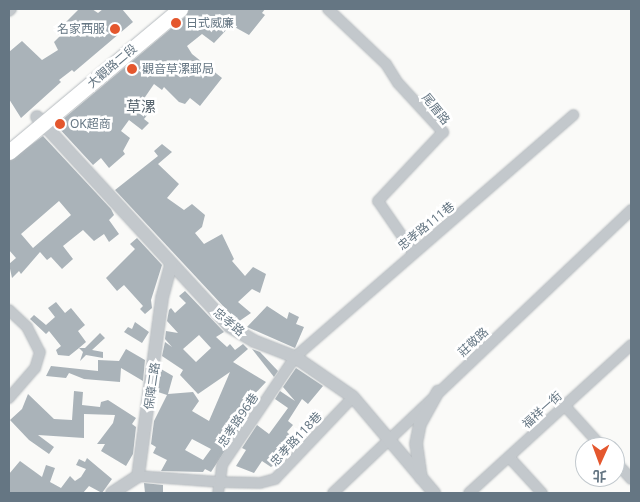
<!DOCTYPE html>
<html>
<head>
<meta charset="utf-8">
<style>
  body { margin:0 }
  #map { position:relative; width:640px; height:502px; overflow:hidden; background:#fafaf8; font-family:"Noto Sans","Noto Sans TC",sans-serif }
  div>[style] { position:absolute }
  .building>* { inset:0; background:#aab3b9 }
  .roads { filter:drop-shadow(0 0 1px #b5babe) drop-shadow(0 0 1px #b5babe) }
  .minor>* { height:10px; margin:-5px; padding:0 5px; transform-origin:5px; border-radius:5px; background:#c3c8cc }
  .tertiary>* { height:12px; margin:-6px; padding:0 6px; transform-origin:6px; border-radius:6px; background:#c3c8cc }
  .primary>* { height:15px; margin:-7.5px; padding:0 7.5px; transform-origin:7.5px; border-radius:7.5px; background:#fff }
  .dots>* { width:14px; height:14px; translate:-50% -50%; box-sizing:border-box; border:2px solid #fff; border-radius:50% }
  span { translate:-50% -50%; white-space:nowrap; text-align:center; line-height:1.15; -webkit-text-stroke:5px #fff; paint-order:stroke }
  .poi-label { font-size:12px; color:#657683 }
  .left { translate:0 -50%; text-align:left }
  .right { translate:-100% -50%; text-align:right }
  .street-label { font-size:12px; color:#657683 }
  .quarter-label { font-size:15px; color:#57646e }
  .frame { position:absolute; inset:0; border:10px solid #657683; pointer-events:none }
  .north { position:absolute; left:575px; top:437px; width:50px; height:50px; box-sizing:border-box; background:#fff; border:1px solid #c1c8cd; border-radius:50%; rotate:182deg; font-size:14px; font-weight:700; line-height:20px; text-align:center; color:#657683 }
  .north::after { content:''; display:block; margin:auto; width:18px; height:22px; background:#e4572e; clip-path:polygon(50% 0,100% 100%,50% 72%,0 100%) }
</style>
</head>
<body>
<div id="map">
  <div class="building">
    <i style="clip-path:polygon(79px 9px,92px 9px,98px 13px,103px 9px,122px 9px,133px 22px,74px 72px,72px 70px,59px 80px,61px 82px,21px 118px,9px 99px,9px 52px,22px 41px,42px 60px,58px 50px,54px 42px,60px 36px,56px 32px)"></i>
    <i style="clip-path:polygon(189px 9px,265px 9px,262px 13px,265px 15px,249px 35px,231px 25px,214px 43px,202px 34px,187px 46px,192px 54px,222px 78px,200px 106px,190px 98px,185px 104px,179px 102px,164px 87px,162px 90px,154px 84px,143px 100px,153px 108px,144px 119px,149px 123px,142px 130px,129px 120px,121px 131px,130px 138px,123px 151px,125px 154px,109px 168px,101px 158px,93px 165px,56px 125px,186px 16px)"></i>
    <i style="clip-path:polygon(evenodd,43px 136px,111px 209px,114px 215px,109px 220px,119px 234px,109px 242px,104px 234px,94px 241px,83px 230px,63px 246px,73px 259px,62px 269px,51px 257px,47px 260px,40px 252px,21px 274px,19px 271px,12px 278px,9px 264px,16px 258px,9px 250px,9px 161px,43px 136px,59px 201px,71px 215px,33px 248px,21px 234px,59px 201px)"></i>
    <i style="clip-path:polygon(162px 144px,172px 152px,158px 164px,179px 184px,167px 198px,184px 210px,192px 204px,205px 215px,202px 227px,195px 233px,204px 244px,222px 234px,234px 259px,232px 261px,245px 276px,253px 267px,266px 274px,260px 293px,252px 289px,238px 302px,251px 313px,238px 322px,115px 190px,158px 156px,154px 151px)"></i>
    <i style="clip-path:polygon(137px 238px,162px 265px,151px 300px,152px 308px,145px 314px,140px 309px,143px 306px,124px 285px,117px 291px,106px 278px,135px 249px,130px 244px)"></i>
    <i style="clip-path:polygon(evenodd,185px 291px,224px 332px,216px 337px,227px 347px,230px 344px,235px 350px,243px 344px,248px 349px,233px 362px,266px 382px,252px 397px,258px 400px,211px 472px,205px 469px,203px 472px,161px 471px,167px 460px,153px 453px,156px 447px,151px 444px,154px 421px,167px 395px,158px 392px,161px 369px,173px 376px,168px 394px,193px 392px,199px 401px,192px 411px,209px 421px,230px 372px,198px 394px,180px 375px,183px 370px,162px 356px,165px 342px,172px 347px,165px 339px,166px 331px,178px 333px,167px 321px,169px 310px,171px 308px,175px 313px,186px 303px,179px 296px,185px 291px,199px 335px,211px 348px,196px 362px,183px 349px,199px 335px,185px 291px,192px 439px,211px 449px,203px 460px,185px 450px,192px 439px)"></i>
    <i style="clip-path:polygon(56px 302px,65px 313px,71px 308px,85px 325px,78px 331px,86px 342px,79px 348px,85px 348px,100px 333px,105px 338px,92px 350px,103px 352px,103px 358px,86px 355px,80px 361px,83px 352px,79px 348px,69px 356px,58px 355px,56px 350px,61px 346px,49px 331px,46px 334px,30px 319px,34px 315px,46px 325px,55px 317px,48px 308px)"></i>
    <i style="clip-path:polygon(267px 306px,287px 319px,289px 312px,299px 317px,296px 324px,304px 327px,295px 348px,247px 327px)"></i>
    <i style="clip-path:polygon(135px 322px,149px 332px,142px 343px,124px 332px,128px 327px,132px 329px)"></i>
    <i style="clip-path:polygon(126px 349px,145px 360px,143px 381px,121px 368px,120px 382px,84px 379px,69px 373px,66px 378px,46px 376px,51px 366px,98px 371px,98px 360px,119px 361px)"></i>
    <i style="clip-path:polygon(252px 349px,260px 352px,278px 371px,274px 377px)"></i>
    <i style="clip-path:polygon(296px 368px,323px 386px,308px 404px,302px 399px,288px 421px,293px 425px,287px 432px,292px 437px,277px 463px,271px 467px,262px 461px,254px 473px,236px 466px,246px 450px,242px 448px,257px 425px,269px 434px,288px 408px,275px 399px,280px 391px,295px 401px,283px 387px)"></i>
    <i style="clip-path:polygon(74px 391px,83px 392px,82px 405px,100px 407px,101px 402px,108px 400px,136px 418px,132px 424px,136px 427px,133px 454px,126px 466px,101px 451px,105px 444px,97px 444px,113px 423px,115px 415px,84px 414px,84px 438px,38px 435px,54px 447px,49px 454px,29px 440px,10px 420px,22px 409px,28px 394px,54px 419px,72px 420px)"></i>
    <i style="clip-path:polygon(87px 458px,112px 479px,102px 493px,89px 486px,83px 493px,9px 493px,9px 474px,20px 461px,42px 477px,46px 465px,55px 468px,50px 482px,61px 488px,70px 476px,75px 481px,81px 477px,86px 469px,76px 465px,79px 459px,85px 462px)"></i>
    <i style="clip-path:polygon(144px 483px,163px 485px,163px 493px,145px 493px)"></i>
  </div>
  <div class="roads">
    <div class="minor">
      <i style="left:328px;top:9px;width:80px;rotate:43.5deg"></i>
      <i style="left:386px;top:64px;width:22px;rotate:58deg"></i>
      <i style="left:398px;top:83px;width:67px;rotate:47.4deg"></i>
      <i style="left:443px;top:132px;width:95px;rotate:133.3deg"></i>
      <i style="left:378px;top:201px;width:62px;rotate:55.5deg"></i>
      <i style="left:9px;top:11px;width:3px;rotate:-45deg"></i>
      <i style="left:9px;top:310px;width:25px;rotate:43deg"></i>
      <i style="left:27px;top:327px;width:28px;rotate:63deg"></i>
      <i style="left:40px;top:352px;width:17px;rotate:107deg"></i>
      <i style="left:35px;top:368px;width:40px;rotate:131deg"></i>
      <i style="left:565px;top:406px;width:55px;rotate:47.9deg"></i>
      <i style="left:509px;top:457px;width:49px;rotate:47.5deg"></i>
      <i style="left:615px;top:461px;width:24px;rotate:48deg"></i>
      <i style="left:138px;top:476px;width:82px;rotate:4.2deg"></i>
      <i style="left:220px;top:482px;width:17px;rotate:-83deg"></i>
      <i style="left:222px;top:465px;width:130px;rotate:-55.9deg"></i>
      <i style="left:295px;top:357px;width:369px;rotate:-41deg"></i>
      <i style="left:218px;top:493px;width:11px;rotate:-80deg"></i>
      <i style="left:220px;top:482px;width:40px;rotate:1.4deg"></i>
      <i style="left:260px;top:483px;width:16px;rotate:-15deg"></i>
      <i style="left:275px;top:479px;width:113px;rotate:-46.4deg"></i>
      <i style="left:333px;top:493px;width:411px;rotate:-43.5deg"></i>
      <i style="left:469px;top:493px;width:219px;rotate:-42.4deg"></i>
    </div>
    <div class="tertiary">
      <i style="left:37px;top:117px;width:284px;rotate:47.4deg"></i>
      <i style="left:229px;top:326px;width:29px;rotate:31deg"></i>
      <i style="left:254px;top:341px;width:44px;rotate:21.3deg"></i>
      <i style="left:295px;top:357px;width:70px;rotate:34.6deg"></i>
      <i style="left:353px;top:397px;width:126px;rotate:49.8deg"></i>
      <i style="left:421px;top:478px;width:34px;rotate:-98deg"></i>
      <i style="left:416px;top:444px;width:20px;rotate:-79deg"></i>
      <i style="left:420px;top:424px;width:37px;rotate:-61deg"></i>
      <i style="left:112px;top:493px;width:31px;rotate:-33deg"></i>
      <i style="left:138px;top:476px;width:180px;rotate:-82.3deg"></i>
      <i style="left:162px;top:298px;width:35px;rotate:-75deg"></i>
    </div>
    <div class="primary">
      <i style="left:9px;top:152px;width:223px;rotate:-39.9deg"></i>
    </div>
  </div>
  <div class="dots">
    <i style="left:176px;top:23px;background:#e4572e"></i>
    <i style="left:115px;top:29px;background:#e4572e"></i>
    <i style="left:132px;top:69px;background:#e4572e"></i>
    <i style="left:60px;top:124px;background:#e4572e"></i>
  </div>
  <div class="poi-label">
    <span class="left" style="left:186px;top:23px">日式威廉</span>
    <span class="right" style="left:105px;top:29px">名家西服</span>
    <span class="left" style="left:142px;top:69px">觀音草漯郵局</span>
    <span class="left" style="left:70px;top:124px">OK超商</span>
  </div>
  <div class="street-label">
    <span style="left:112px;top:66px;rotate:-40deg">大觀路二段</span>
    <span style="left:436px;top:109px;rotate:51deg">尾厝路</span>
    <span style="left:426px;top:226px;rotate:-39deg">忠孝路111巷</span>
    <span style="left:229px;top:322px;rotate:39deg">忠孝路</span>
    <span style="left:473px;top:342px;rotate:-43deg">莊敬路</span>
    <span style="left:152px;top:386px;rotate:-82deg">保障二路</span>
    <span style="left:542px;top:410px;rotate:-42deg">福祥一街</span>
    <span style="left:238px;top:420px;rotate:-56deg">忠孝路96巷</span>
    <span style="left:296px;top:439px;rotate:-47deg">忠孝路118巷</span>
  </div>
  <div class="quarter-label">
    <span style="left:141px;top:107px">草漯</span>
  </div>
  <div class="frame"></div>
  <div class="north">北</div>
</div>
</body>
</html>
